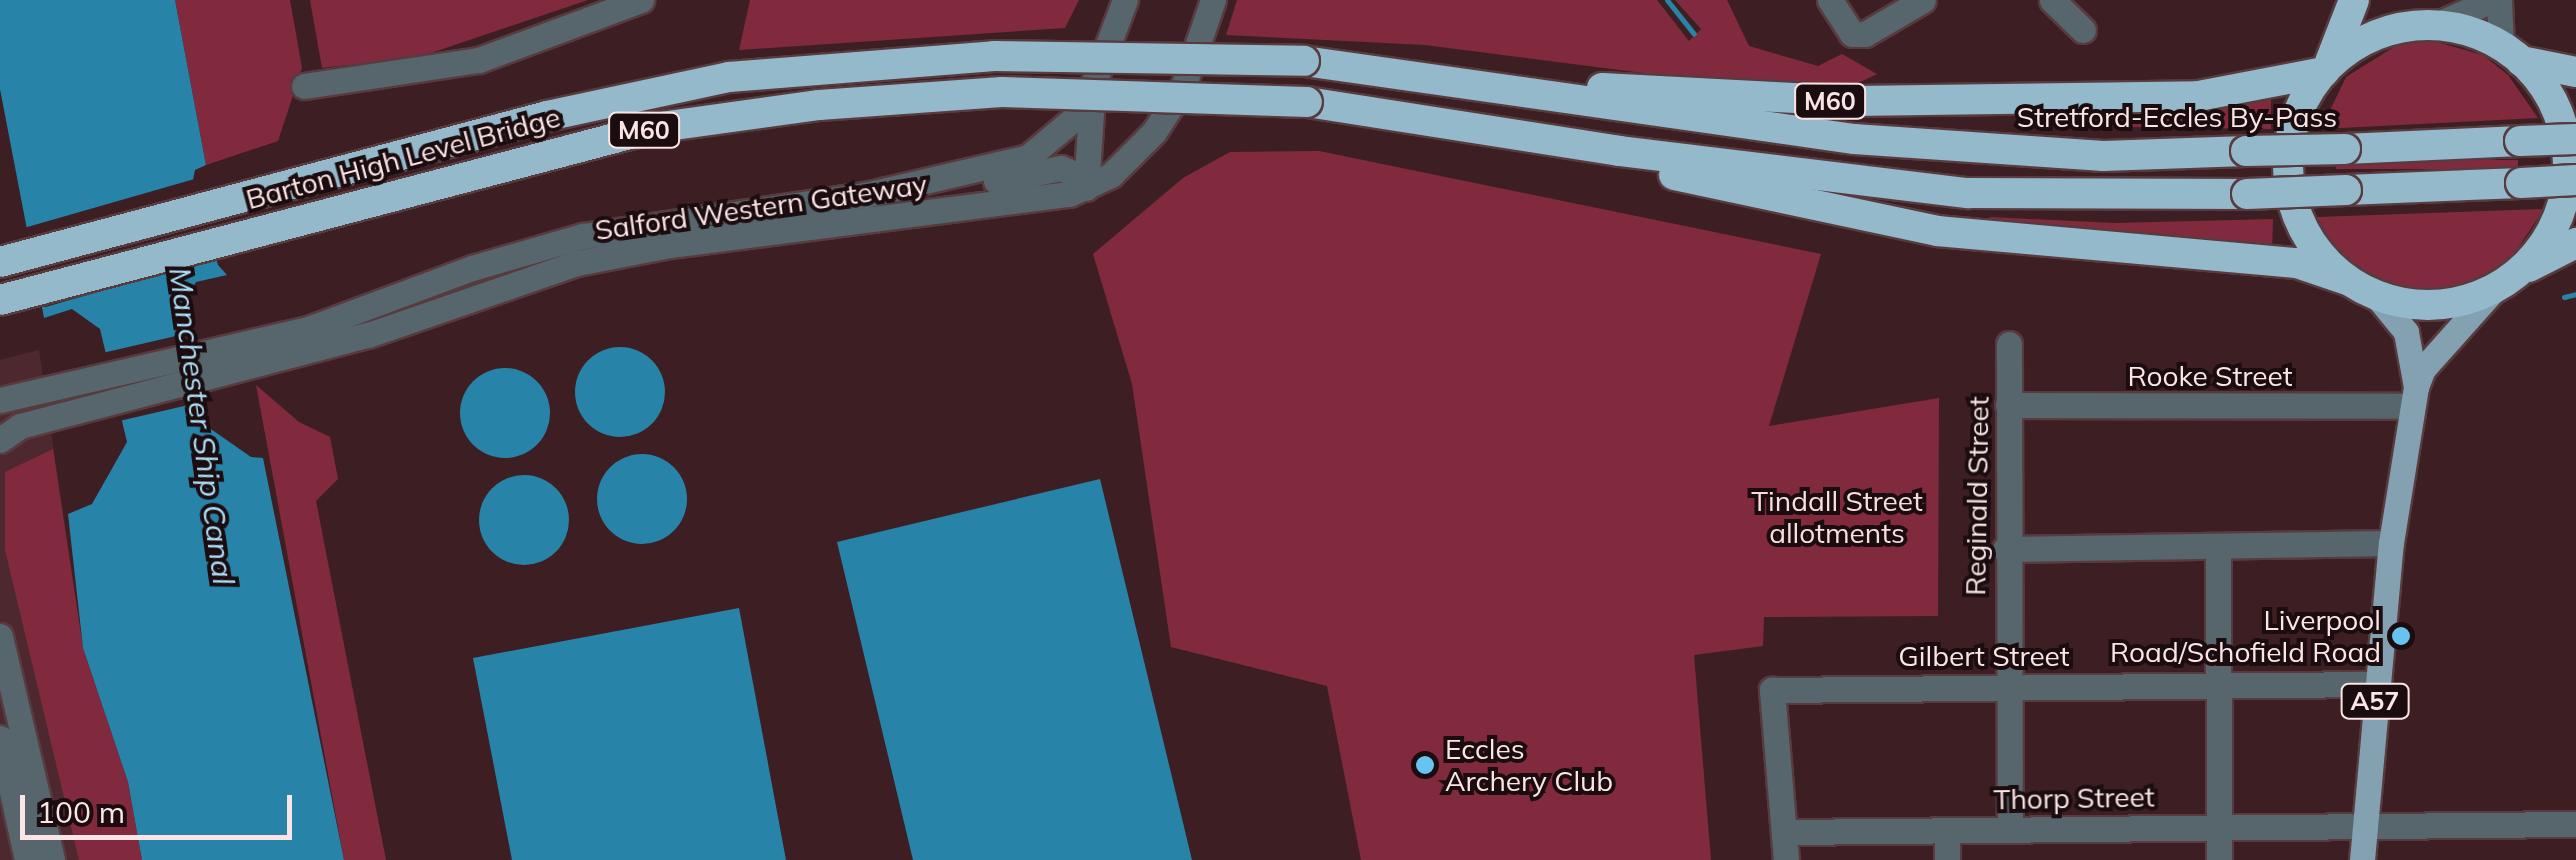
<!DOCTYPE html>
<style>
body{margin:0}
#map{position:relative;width:2576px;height:860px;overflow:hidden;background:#3d1f23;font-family:Mulish,sans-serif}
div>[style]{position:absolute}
.built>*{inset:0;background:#4d292f}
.green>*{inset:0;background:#812a3d;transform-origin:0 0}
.water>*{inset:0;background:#2783a8}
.round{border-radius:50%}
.pier>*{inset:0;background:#3d1f23;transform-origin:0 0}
.stream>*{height:5px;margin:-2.5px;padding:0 2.5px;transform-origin:2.5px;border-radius:2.5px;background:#2783a8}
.roads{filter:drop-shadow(2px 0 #573b3e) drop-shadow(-2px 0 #573b3e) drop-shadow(0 2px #573b3e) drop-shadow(0 -2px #573b3e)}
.minor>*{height:25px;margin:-12.5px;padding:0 12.5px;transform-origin:12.5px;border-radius:12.5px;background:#57656d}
.major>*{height:25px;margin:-12.5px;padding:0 12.5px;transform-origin:12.5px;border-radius:12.5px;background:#83a1b1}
.highway>*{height:30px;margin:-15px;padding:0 15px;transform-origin:15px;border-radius:15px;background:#94b9cb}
.highway>.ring{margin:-15px;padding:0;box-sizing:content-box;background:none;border:30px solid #94b9cb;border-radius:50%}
.bridges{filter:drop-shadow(2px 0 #573b3e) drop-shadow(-2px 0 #573b3e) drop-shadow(0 2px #573b3e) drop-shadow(0 -2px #573b3e)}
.highway-bridge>*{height:30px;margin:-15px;padding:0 15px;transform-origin:15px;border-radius:15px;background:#94b9cb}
.dots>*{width:28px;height:28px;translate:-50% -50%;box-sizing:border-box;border:5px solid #1b0d0f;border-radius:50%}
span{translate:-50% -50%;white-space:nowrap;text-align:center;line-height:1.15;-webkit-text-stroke:8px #1b0d0f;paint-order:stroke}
.shield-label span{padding:2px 8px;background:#1b0d0f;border:2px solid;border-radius:8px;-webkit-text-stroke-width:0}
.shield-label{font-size:25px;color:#fae4e6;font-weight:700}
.street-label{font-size:28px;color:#fae4e6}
.park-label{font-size:28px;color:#f8dcdf}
.poi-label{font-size:28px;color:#fae4e6}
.right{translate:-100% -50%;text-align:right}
.left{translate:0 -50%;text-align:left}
.water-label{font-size:30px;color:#abddf6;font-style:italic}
.scale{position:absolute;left:20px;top:795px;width:272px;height:45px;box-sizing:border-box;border:5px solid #fae4e6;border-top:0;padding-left:12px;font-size:30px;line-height:35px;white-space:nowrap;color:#fae4e6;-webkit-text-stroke:8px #1b0d0f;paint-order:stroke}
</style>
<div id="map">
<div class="built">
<div style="clip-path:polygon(39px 350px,83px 648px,142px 860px,0 860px,0 360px)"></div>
</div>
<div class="green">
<div style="clip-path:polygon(175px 0,290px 0,302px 68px,278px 141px,206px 165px)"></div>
<div style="clip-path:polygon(310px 0,588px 0,419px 57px,322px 68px)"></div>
<div style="clip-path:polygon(750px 0,1079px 0,1065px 28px,739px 50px)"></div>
<div style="clip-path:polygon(1237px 0,1657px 0,1689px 41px,1701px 29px,1675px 0,1727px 0,1749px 46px,1818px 66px,1842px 54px,1877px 74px,1848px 88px,1698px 80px,1425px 45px,1226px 35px)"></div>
<div style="clip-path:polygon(2426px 39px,2483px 55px,2508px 75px,2538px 118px,2321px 129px,2346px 77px,2397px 45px)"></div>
<div style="clip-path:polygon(2271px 99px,2271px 129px,2059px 126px,2060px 110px,2231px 107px)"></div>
<div style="clip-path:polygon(1319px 151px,1821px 254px,1769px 426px,1939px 398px,1938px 616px,1764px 617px,1763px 646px,1694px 655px,1711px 860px,1361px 860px,1327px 686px,1171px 647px,1132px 384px,1093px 254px,1183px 178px,1230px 152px)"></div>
<div style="left:2518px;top:160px;width:9px;height:182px;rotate:90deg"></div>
<div style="clip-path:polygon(2544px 209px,2504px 269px,2442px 302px,2377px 285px,2335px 249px,2317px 217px)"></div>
<div style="clip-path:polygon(1990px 217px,2114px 223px,2273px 219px,2272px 252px,1989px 230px)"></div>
<div style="clip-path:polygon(256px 385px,299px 422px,330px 437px,338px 479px,316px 501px,386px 860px,344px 860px)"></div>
<div style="clip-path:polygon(53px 449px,83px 648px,128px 782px,142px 860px,79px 860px,5px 550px,5px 472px)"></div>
</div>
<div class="water">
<div style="clip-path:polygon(0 0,175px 0,206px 165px,195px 170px,193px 180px,218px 265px,227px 275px,196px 282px,179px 313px,205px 425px,251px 457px,263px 458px,344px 860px,142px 860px,128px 782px,83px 648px,68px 514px,92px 504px,127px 442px,100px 329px,72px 309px,44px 318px,0 89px)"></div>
<div class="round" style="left:575px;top:347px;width:90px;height:90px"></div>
<div class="round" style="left:460px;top:368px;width:90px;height:90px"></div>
<div class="round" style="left:597px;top:454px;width:90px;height:90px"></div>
<div class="round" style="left:479px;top:475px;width:90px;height:90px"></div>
<div style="clip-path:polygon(1100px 479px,1192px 860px,913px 860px,837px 542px)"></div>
<div style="clip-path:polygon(739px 608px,786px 860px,512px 860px,473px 658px)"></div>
</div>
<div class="pier">
<div style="left:198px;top:178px;width:82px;height:183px;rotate:74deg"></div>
<div style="left:189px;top:333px;width:70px;height:90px;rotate:77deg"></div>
</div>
<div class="stream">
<div style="left:1667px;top:0;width:43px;rotate:51.5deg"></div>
<div style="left:2564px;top:297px;width:12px;rotate:-14deg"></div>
</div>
<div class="roads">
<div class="minor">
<div style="left:1830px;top:0;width:40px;rotate:57.1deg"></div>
<div style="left:1852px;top:34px;width:13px"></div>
<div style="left:1865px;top:34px;width:67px;rotate:-30.4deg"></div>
<div style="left:2052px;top:0;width:43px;rotate:44.1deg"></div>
<div style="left:2499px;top:0;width:46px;rotate:87.5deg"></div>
<div style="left:2436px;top:25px;width:61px;rotate:-24.1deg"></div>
<div style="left:304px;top:86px;width:177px;rotate:-8.5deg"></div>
<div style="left:479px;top:60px;width:173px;rotate:-20.3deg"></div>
<div style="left:996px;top:181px;width:66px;rotate:-11.3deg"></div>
<div style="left:1061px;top:168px;width:21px;rotate:23deg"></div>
<div style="left:1080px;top:176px;width:13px;rotate:63deg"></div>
<div style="left:1086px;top:188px;width:90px;rotate:-86.2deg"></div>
<div style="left:2009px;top:344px;width:484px;rotate:89.9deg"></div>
<div style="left:0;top:400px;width:316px;rotate:-13deg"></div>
<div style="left:308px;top:329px;width:175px;rotate:-20.4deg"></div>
<div style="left:472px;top:268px;width:116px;rotate:-16.1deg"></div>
<div style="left:583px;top:236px;width:285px;rotate:-8.3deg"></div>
<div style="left:865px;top:195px;width:167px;rotate:-13.1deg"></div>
<div style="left:1028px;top:157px;width:72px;rotate:-39.9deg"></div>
<div style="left:1083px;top:111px;width:119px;rotate:-69.3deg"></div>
<div style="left:2008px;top:405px;width:404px;rotate:0.1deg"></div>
<div style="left:0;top:440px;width:24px;rotate:-35deg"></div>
<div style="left:20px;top:426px;width:360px;rotate:-14.7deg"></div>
<div style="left:368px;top:335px;width:221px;rotate:-19deg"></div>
<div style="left:577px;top:263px;width:95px;rotate:-11deg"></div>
<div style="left:670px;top:245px;width:402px;rotate:-7.3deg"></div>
<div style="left:1069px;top:194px;width:46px;rotate:-24.3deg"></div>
<div style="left:1111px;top:175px;width:61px;rotate:-45deg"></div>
<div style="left:1154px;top:132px;width:54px;rotate:-57.2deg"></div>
<div style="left:1183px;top:87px;width:92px;rotate:-71deg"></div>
<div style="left:2218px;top:546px;width:314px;rotate:89.8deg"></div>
<div style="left:2005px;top:549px;width:386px;rotate:-0.9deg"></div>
<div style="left:0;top:636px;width:230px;rotate:76.9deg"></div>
<div style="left:0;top:738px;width:125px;rotate:77.5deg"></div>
<div style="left:1784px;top:832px;width:792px;rotate:-0.58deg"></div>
<div style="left:1786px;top:860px;width:171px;rotate:-94.7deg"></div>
<div style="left:1772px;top:690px;width:604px;rotate:-0.57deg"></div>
<div style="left:1947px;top:860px;width:30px;rotate:-90deg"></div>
</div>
<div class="major">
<div style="left:2375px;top:294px;width:49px;rotate:50.8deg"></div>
<div style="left:2406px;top:332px;width:56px;rotate:79.7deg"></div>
<div style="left:2362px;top:860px;width:318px;rotate:-84.8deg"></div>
<div style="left:2391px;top:543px;width:158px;rotate:-80.9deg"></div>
<div style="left:2416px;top:387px;width:19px;rotate:-69deg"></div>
<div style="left:2423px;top:369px;width:111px;rotate:-48.3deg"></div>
</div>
<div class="highway">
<div class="ring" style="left:2288px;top:25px;width:250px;height:250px"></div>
<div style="left:1304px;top:61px;width:556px;rotate:8.07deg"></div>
<div style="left:1854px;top:139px;width:250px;rotate:3.9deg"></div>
<div style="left:2103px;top:156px;width:143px;rotate:-2deg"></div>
<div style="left:2521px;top:61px;width:56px;rotate:11.3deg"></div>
<div style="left:2330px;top:62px;width:66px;rotate:-68.8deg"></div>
<div style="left:1602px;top:88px;width:252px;rotate:3deg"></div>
<div style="left:1854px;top:101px;width:345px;rotate:-0.8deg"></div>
<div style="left:2199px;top:96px;width:127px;rotate:-10.9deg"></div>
<div style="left:1307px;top:102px;width:316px;rotate:8.9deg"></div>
<div style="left:1619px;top:151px;width:352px;rotate:6.9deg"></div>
<div style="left:1968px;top:193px;width:279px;rotate:0.2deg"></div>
<div style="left:2345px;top:149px;width:175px;rotate:-2.6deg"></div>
<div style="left:1674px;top:175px;width:269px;rotate:12deg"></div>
<div style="left:1937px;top:231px;width:361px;rotate:5.1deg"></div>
<div style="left:2297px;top:263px;width:53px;rotate:18.8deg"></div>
<div style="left:2346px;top:190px;width:175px;rotate:-2.3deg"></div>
<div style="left:2529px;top:267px;width:53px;rotate:-27.1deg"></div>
</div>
</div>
<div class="bridges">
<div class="highway-bridge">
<div style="left:2520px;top:141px;width:56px;rotate:-2deg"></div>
<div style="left:2246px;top:151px;width:99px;rotate:-1.2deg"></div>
<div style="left:2521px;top:183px;width:55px;rotate:-3.1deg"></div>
<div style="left:2247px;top:194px;width:99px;rotate:-2.3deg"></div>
<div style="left:0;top:262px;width:566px;rotate:-14.94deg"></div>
<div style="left:547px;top:116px;width:186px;rotate:-12.1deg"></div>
<div style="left:729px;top:77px;width:266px;rotate:-4.5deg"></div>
<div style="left:994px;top:56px;width:310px;rotate:0.9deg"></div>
<div style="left:0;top:300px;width:675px;rotate:-14.76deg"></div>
<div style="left:653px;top:128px;width:168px;rotate:-7.9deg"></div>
<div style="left:819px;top:105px;width:183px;rotate:-4.1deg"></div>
<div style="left:1002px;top:92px;width:305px;rotate:1.9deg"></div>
</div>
</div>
<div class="dots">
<div style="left:2401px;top:636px;background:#66c4ef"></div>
<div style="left:1425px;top:765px;background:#66c4ef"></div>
</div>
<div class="shield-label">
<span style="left:1830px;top:101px">M60</span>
<span style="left:644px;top:130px">M60</span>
<span style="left:2375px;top:701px">A57</span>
</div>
<div class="street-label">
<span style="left:2177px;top:117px">Stretford-Eccles By-Pass</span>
<span style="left:403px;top:158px;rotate:-15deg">Barton High Level Bridge</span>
<span style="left:761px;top:207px;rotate:-8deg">Salford Western Gateway</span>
<span style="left:2210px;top:376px">Rooke Street</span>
<span style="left:1977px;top:496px;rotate:-89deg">Reginald Street</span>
<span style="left:1984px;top:656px">Gilbert Street</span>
<span style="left:2074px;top:798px;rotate:-1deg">Thorp Street</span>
</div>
<div class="park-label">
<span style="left:1837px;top:517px">Tindall Street<br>allotments</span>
</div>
<div class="poi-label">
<span class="right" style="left:2381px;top:636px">Liverpool<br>Road/Schofield Road</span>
<span class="left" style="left:1445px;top:765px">Eccles<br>Archery Club</span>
</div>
<div class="water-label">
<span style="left:202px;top:426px;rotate:82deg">Manchester Ship Canal</span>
</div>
<div class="scale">100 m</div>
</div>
